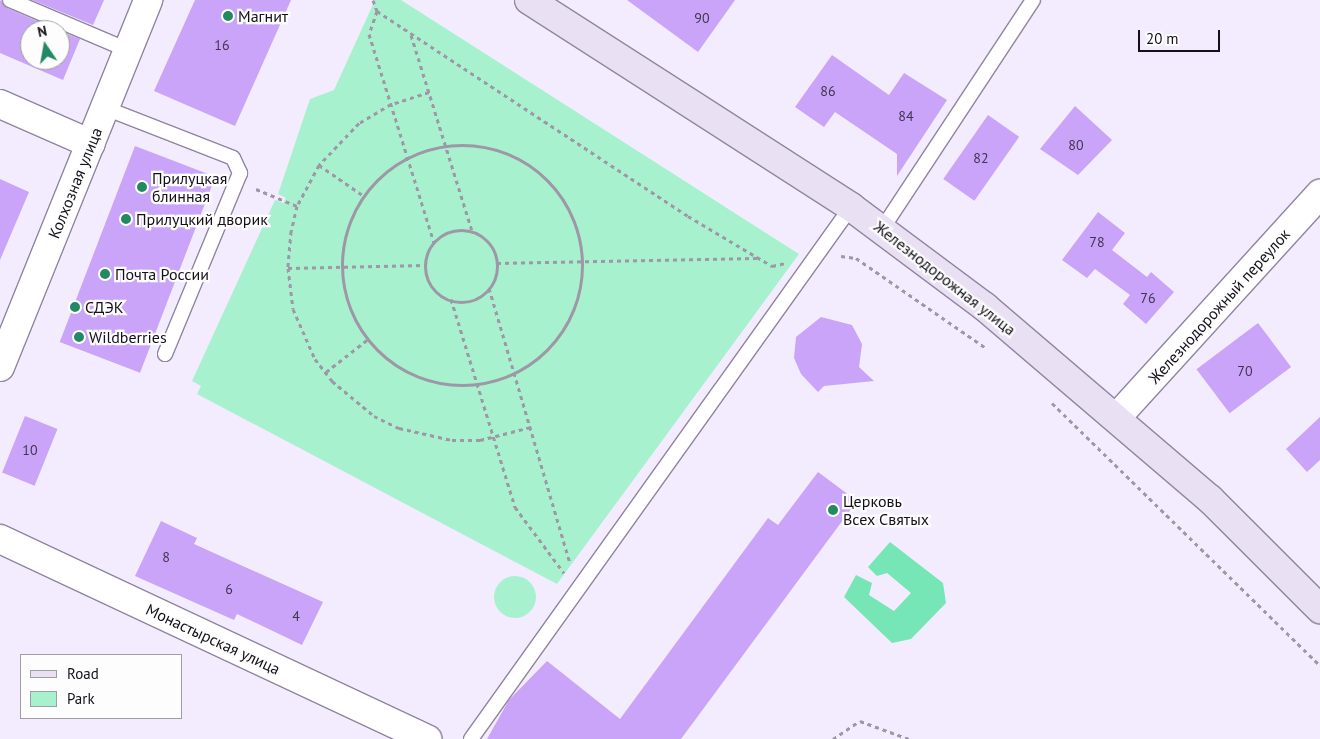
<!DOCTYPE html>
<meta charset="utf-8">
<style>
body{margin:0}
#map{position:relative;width:1320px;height:739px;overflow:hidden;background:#f3ecfe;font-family:"PT Sans",sans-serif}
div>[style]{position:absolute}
.green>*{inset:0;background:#a8f1cf}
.round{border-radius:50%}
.water>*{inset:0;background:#77e6b7}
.building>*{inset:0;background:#c9a4f8;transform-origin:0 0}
.path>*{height:3px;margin-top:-1.5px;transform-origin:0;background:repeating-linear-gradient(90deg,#9d97a6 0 4px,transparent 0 8px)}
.path>.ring{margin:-1.5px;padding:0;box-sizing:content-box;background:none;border:3px solid #9d97a6;border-radius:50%}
.roads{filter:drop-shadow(1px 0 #9085a0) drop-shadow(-1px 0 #9085a0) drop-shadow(0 1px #9085a0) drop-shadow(0 -1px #9085a0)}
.lane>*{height:14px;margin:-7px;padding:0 7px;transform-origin:7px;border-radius:7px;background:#fff}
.street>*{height:28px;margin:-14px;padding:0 14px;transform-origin:14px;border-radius:14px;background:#fff}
.secondary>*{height:28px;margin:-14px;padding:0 14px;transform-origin:14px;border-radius:14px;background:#e9e0f4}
.dots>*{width:14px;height:14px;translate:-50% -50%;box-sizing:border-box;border:2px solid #fdfdfd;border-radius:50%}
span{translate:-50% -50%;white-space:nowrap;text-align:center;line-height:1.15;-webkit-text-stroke:4.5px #fdfdfd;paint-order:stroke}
.number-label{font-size:14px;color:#413451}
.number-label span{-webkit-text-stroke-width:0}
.poi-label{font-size:16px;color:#140f19}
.left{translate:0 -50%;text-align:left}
.street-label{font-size:16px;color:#140f19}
.legend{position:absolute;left:20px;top:654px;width:162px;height:65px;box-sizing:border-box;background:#fdfdfd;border:1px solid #a09ea2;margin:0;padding:6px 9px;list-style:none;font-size:15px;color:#140f19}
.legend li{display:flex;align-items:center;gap:10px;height:25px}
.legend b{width:25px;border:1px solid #a09ea2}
.north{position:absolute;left:20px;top:20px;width:50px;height:50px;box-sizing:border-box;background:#fdfdfd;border:1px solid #a09ea2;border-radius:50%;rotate:348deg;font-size:14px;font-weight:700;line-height:20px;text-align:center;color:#140f19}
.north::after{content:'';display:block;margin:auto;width:18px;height:22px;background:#238964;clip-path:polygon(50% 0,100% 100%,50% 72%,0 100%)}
.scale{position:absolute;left:1138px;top:30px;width:82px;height:22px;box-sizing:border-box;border:2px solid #140f19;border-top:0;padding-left:6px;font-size:15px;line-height:18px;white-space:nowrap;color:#140f19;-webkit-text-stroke:4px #fdfdfd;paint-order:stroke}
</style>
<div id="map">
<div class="green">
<div style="clip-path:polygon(375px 0,401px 0,799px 254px,557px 584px,197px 394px,201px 386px,192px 381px,275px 200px,283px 203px,286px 198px,278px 194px,310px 99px,334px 90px)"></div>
<div class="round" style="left:494px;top:576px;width:42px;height:42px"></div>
</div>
<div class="water">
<div style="clip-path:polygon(890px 542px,943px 583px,946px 603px,911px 639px,892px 643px,844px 597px,856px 575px,872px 583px,869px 595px,894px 611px,911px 593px,887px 573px,877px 576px,868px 567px)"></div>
</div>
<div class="building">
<div style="clip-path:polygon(0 0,7px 8px,58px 30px,30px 30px,30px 60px,60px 60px,60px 31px,80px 39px,63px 80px,0 53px)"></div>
<div style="clip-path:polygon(32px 0,104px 0,93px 25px)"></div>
<div style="clip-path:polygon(195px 0,291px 0,235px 126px,154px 91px)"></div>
<div style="clip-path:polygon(627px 0,735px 0,698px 52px)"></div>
<div style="clip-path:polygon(832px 55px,889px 95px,904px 73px,947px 100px,897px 176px,897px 154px,835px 112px,824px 127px,795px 107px)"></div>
<div style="clip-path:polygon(1075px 106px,1112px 140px,1078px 175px,1040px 149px)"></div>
<div style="left:988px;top:115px;width:38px;height:78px;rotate:35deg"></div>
<div style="left:135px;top:146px;width:86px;height:210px;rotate:21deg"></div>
<div style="clip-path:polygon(0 179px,29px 192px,0 260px)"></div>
<div style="clip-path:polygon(1098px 212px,1125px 233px,1112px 250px,1147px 277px,1151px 272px,1174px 292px,1146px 324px,1123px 304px,1130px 295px,1095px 269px,1087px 278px,1062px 260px)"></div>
<div style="clip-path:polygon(821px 317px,852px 325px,862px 344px,859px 367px,874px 381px,824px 386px,818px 392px,801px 374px,794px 358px,796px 337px)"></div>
<div style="left:1258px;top:323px;width:55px;height:77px;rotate:53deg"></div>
<div style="left:25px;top:416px;width:35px;height:61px;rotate:22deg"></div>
<div style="clip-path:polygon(1320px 417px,1320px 460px,1307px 472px,1286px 449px)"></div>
<div style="clip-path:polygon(818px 472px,857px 501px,681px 739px,487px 739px,509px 700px,547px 661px,620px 719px,768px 518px,778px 525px)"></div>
<div style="clip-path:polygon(161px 521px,197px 538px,194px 544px,323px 602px,302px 645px,237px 614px,234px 620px,135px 576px)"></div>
</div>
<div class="path">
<div style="left:373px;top:0;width:12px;rotate:70deg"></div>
<div style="left:377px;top:11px;width:372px;rotate:33.4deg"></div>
<div style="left:688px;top:216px;width:98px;rotate:30.8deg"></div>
<div style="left:772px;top:266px;width:14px;rotate:-12deg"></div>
<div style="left:377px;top:11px;width:24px;rotate:109deg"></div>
<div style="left:369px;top:34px;width:219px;rotate:72.7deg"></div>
<div style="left:411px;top:35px;width:205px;rotate:72.7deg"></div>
<div style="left:429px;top:92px;width:40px;rotate:162deg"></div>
<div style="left:391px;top:104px;width:37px;rotate:149deg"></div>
<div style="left:359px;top:123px;width:58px;rotate:133.6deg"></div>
<div style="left:319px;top:165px;width:47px;rotate:118.2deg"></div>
<div style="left:297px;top:206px;width:26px;rotate:103deg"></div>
<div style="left:291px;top:231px;width:37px;rotate:95deg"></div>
<div style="left:288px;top:268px;width:41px;rotate:83deg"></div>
<div style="left:293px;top:309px;width:55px;rotate:66.3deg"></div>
<div style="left:315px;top:359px;width:28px;rotate:52deg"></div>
<div style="left:332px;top:381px;width:55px;rotate:39.8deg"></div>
<div style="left:374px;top:416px;width:28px;rotate:26deg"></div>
<div style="left:399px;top:428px;width:54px;rotate:12.8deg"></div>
<div style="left:452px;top:440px;width:28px"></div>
<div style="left:480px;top:440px;width:53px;rotate:-14.3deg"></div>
<div class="ring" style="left:342px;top:145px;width:237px;height:237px"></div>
<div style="left:319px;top:165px;width:55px;rotate:34.6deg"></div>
<div style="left:256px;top:189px;width:44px;rotate:22.5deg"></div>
<div class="ring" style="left:425px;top:230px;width:69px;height:69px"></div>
<div style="left:841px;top:256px;width:15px;rotate:8deg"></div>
<div style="left:856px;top:258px;width:158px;rotate:34.7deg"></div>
<div style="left:497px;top:263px;width:260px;rotate:-1.1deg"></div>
<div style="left:288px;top:268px;width:137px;rotate:-1.3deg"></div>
<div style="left:489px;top:288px;width:287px;rotate:73.6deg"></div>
<div style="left:451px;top:299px;width:218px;rotate:72.9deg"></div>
<div style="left:515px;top:507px;width:82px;rotate:53.4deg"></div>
<div style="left:326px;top:372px;width:52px;rotate:-38deg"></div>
<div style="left:1052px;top:403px;width:375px;rotate:44.4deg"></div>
<div style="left:833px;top:739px;width:32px;rotate:-34deg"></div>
<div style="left:860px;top:721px;width:52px;rotate:20.2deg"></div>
</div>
<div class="roads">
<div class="lane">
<div style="left:10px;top:0;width:128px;rotate:23deg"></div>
<div style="left:105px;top:108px;width:137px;rotate:21.3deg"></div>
<div style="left:233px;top:158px;width:17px;rotate:65deg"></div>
<div style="left:240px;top:173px;width:196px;rotate:112.5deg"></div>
<div style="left:882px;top:229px;width:274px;rotate:-56.6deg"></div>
<div style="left:471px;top:739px;width:654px;rotate:-54.46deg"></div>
</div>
<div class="street">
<div style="left:0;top:104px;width:99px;rotate:23.7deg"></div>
<div style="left:0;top:367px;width:396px;rotate:-68deg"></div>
<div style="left:1117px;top:417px;width:302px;rotate:-47.7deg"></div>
<div style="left:0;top:539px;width:472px;rotate:25.1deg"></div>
</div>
<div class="secondary">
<div style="left:529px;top:0;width:383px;rotate:32.7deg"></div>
<div style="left:851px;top:207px;width:167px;rotate:36.7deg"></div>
<div style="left:985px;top:307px;width:296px;rotate:40.5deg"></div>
<div style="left:1210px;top:499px;width:156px;rotate:45deg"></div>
</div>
</div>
<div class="dots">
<div style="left:228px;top:16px;background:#238964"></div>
<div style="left:142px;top:187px;background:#238964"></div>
<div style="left:126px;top:219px;background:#238964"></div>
<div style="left:105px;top:274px;background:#238964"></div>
<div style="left:75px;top:307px;background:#238964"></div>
<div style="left:79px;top:337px;background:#238964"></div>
<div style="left:833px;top:510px;background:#238964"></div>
</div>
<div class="number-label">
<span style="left:702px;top:18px">90</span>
<span style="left:222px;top:45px">16</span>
<span style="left:828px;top:91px">86</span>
<span style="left:906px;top:116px">84</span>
<span style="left:1076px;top:145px">80</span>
<span style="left:981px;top:158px">82</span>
<span style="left:1097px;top:242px">78</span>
<span style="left:1148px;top:298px">76</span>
<span style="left:1245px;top:371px">70</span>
<span style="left:30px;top:450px">10</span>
<span style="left:166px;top:557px">8</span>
<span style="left:229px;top:589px">6</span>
<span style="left:296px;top:616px">4</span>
</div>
<div class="poi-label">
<span class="left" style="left:238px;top:16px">Магнит</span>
<span class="left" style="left:152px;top:187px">Прилуцкая<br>блинная</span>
<span class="left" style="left:136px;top:219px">Прилуцкий дворик</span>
<span class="left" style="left:115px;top:274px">Почта России</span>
<span class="left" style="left:85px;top:307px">СДЭК</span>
<span class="left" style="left:89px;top:337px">Wildberries</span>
<span class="left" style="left:843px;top:510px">Церковь<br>Всех Святых</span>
</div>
<div class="street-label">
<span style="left:75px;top:183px;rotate:-68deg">Колхозная улица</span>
<span style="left:945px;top:278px;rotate:38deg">Железнодорожная улица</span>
<span style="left:1219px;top:306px;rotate:-48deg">Железнодорожный переулок</span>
<span style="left:213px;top:639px;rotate:25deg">Монастырская улица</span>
</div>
<ul class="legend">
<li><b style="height:6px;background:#e9e0f4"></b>Road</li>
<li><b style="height:14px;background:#a8f1cf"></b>Park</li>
</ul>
<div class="north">N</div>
<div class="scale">20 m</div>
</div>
